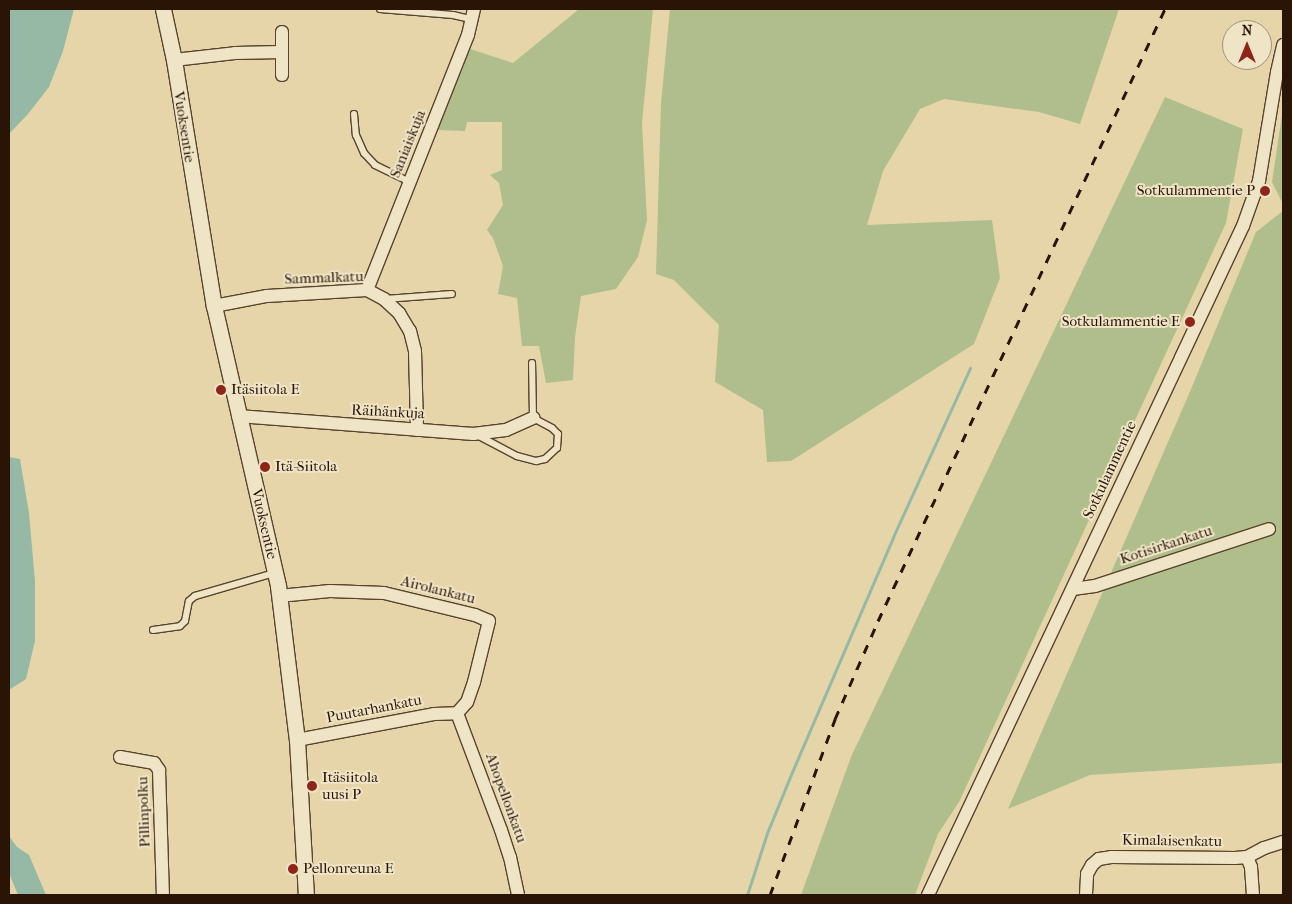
<!DOCTYPE html>
<meta charset="utf-8">
<style>
body{margin:0}
#map{position:relative;width:1292px;height:904px;overflow:hidden;background:#e6d5a8;font-family:"IM FELL French Canon",serif}
div>[style]{position:absolute}
.green>*{inset:0;background:#b0be8b}
.water>*{inset:0;background:#96b9a6}
.stream>*{height:3px;margin:-1.5px;padding:0 1.5px;transform-origin:1.5px;border-radius:1.5px;background:#96b9a6}
.roads{filter:drop-shadow(1px 0 #58442e) drop-shadow(-1px 0 #58442e) drop-shadow(0 1px #58442e) drop-shadow(0 -1px #58442e)}
.service>*{height:6px;margin:-3px;padding:0 3px;transform-origin:3px;border-radius:3px;background:#efe4c6}
.minor>*{height:12px;margin:-6px;padding:0 6px;transform-origin:6px;border-radius:6px;background:#efe4c6}
.tertiary>*{height:15px;margin:-7.5px;padding:0 7.5px;transform-origin:7.5px;border-radius:7.5px;background:#efe4c6}
.rail>*{height:3px;margin-top:-1.5px;transform-origin:0;background:repeating-linear-gradient(90deg,#291405 0 9px,transparent 0 18px)}
.dots>*{width:14px;height:14px;translate:-50% -50%;box-sizing:border-box;border:2px solid #efe4c6;border-radius:50%}
span{translate:-50% -50%;white-space:nowrap;text-align:center;line-height:1.15;-webkit-text-stroke:4px #efe4c6;paint-order:stroke}
.street-label{font-size:15px;color:#291405}
.poi-label{font-size:15px;color:#291405}
.right{translate:-100% -50%;text-align:right}
.left{translate:0 -50%;text-align:left}
.frame{position:absolute;inset:0;border:10px solid #291405;pointer-events:none}
.north{position:absolute;left:1222px;top:20px;width:50px;height:50px;box-sizing:border-box;background:#efe4c6;border:1px solid #a09179;border-radius:50%;rotate:0deg;font-size:14px;font-weight:700;line-height:20px;text-align:center;color:#291405}
.north::after{content:'';display:block;margin:auto;width:18px;height:22px;background:#8f2418;clip-path:polygon(50% 0,100% 100%,50% 72%,0 100%)}
</style>
<div id="map">
<div class="green">
<div style="clip-path:polygon(579px 9px,653px 9px,642px 123px,647px 220px,638px 257px,616px 289px,581px 296px,575px 337px,573px 380px,546px 383px,539px 346px,522px 346px,517px 298px,498px 294px,503px 266px,493px 238px,487px 230px,503px 205px,499px 183px,490px 175px,502px 170px,502px 122px,467px 122px,465px 131px,436px 130px,467px 48px,513px 63px)"></div>
<div style="clip-path:polygon(670px 9px,1119px 9px,1080px 124px,1039px 112px,944px 99px,920px 109px,883px 171px,867px 225px,992px 220px,1000px 278px,974px 344px,791px 461px,767px 462px,763px 410px,715px 382px,719px 325px,674px 280px,656px 274px,661px 103px)"></div>
<div style="clip-path:polygon(1165px 97px,1243px 129px,1226px 223px,959px 802px,938px 834px,915px 895px,801px 895px,851px 757px)"></div>
<div style="clip-path:polygon(1283px 108px,1283px 204px,1272px 182px)"></div>
<div style="clip-path:polygon(1283px 211px,1283px 763px,1090px 775px,1008px 809px,1189px 394px,1256px 232px)"></div>
</div>
<div class="water">
<div style="clip-path:polygon(9px 9px,74px 9px,63px 51px,49px 87px,28px 114px,9px 134px)"></div>
<div style="clip-path:polygon(9px 457px,20px 459px,29px 513px,35px 581px,35px 641px,26px 679px,9px 690px)"></div>
<div style="clip-path:polygon(9px 836px,17px 847px,29px 855px,46px 895px,18px 895px,9px 873px)"></div>
</div>
<div class="stream">
<div style="left:747px;top:895px;width:65px;rotate:-72.1deg"></div>
<div style="left:767px;top:833px;width:66px;rotate:-67.7deg"></div>
<div style="left:792px;top:772px;width:256px;rotate:-66.7deg"></div>
<div style="left:893px;top:537px;width:186px;rotate:-65.5deg"></div>
</div>
<div class="roads">
<div class="service">
<div style="left:380px;top:9px;width:73px;rotate:4.7deg"></div>
<div style="left:453px;top:15px;width:18px;rotate:13deg"></div>
<div style="left:354px;top:114px;width:21px;rotate:85deg"></div>
<div style="left:356px;top:135px;width:20px;rotate:66deg"></div>
<div style="left:364px;top:153px;width:16px;rotate:47deg"></div>
<div style="left:375px;top:165px;width:39px;rotate:26deg"></div>
<div style="left:385px;top:299px;width:67px;rotate:-4.3deg"></div>
<div style="left:479px;top:436px;width:43px;rotate:27.8deg"></div>
<div style="left:517px;top:456px;width:20px;rotate:15deg"></div>
<div style="left:536px;top:461px;width:9px;rotate:-13deg"></div>
<div style="left:545px;top:459px;width:16px;rotate:-43deg"></div>
<div style="left:557px;top:448px;width:14px;rotate:-86deg"></div>
<div style="left:558px;top:434px;width:8px;rotate:-135deg"></div>
<div style="left:552px;top:428px;width:21px;rotate:-152deg"></div>
<div style="left:533px;top:418px;width:55px;rotate:-91deg"></div>
<div style="left:153px;top:630px;width:27px;rotate:-8deg"></div>
<div style="left:180px;top:626px;width:7px;rotate:-45deg"></div>
<div style="left:185px;top:621px;width:20px;rotate:-79deg"></div>
<div style="left:189px;top:601px;width:8px;rotate:-40deg"></div>
<div style="left:195px;top:596px;width:82px;rotate:-16.2deg"></div>
</div>
<div class="minor">
<div style="left:174px;top:60px;width:61px;rotate:-6.5deg"></div>
<div style="left:235px;top:53px;width:47px;rotate:-1.2deg"></div>
<div style="left:282px;top:75px;width:43px;rotate:-90deg"></div>
<div style="left:367px;top:290px;width:274px;rotate:-68.4deg"></div>
<div style="left:468px;top:35px;width:27px;rotate:-77deg"></div>
<div style="left:214px;top:306px;width:54px;rotate:-10.7deg"></div>
<div style="left:267px;top:296px;width:100px;rotate:-3.4deg"></div>
<div style="left:367px;top:290px;width:19px;rotate:28deg"></div>
<div style="left:384px;top:299px;width:21px;rotate:43deg"></div>
<div style="left:399px;top:313px;width:21px;rotate:59deg"></div>
<div style="left:410px;top:331px;width:21px;rotate:76deg"></div>
<div style="left:415px;top:351px;width:79px;rotate:88.5deg"></div>
<div style="left:238px;top:416px;width:236px;rotate:4.4deg"></div>
<div style="left:473px;top:434px;width:33px;rotate:-7deg"></div>
<div style="left:506px;top:430px;width:30px;rotate:-24deg"></div>
<div style="left:1073px;top:589px;width:22px;rotate:-8deg"></div>
<div style="left:1095px;top:586px;width:183px;rotate:-18.1deg"></div>
<div style="left:279px;top:596px;width:51px;rotate:-5.6deg"></div>
<div style="left:330px;top:591px;width:54px;rotate:2.1deg"></div>
<div style="left:384px;top:593px;width:94px;rotate:13.6deg"></div>
<div style="left:475px;top:615px;width:15px;rotate:23deg"></div>
<div style="left:489px;top:621px;width:63px;rotate:103.8deg"></div>
<div style="left:474px;top:682px;width:21px;rotate:109deg"></div>
<div style="left:467px;top:702px;width:15px;rotate:132deg"></div>
<div style="left:457px;top:713px;width:125px;rotate:69.4deg"></div>
<div style="left:501px;top:830px;width:28px;rotate:72deg"></div>
<div style="left:510px;top:857px;width:39px;rotate:78deg"></div>
<div style="left:297px;top:740px;width:139px;rotate:-10.7deg"></div>
<div style="left:434px;top:714px;width:23px;rotate:-2deg"></div>
<div style="left:120px;top:757px;width:35px;rotate:10deg"></div>
<div style="left:154px;top:763px;width:9px;rotate:54deg"></div>
<div style="left:159px;top:770px;width:125px;rotate:88.2deg"></div>
<div style="left:1247px;top:857px;width:11px;rotate:68deg"></div>
<div style="left:1251px;top:867px;width:28px;rotate:86deg"></div>
<div style="left:928px;top:895px;width:739px;rotate:-64.79deg"></div>
<div style="left:1243px;top:226px;width:48px;rotate:-70.4deg"></div>
<div style="left:1259px;top:181px;width:110px;rotate:-80.6deg"></div>
<div style="left:1277px;top:72px;width:28px;rotate:-77deg"></div>
<div style="left:1086px;top:895px;width:21px;rotate:-87deg"></div>
<div style="left:1087px;top:874px;width:10px;rotate:-61deg"></div>
<div style="left:1092px;top:865px;width:9px;rotate:-41deg"></div>
<div style="left:1099px;top:859px;width:12px;rotate:-9deg"></div>
<div style="left:1111px;top:857px;width:124px;rotate:0.5deg"></div>
<div style="left:1235px;top:858px;width:12px;rotate:-5deg"></div>
<div style="left:1247px;top:857px;width:19px;rotate:-28deg"></div>
<div style="left:1264px;top:848px;width:20px;rotate:-18deg"></div>
</div>
<div class="tertiary">
<div style="left:163px;top:9px;width:52px;rotate:77.8deg"></div>
<div style="left:174px;top:60px;width:249px;rotate:80.8deg"></div>
<div style="left:214px;top:306px;width:287px;rotate:77.1deg"></div>
<div style="left:278px;top:586px;width:155px;rotate:83deg"></div>
<div style="left:297px;top:740px;width:155px;rotate:86.7deg"></div>
</div>
</div>
<div class="rail">
<div style="left:770px;top:895px;width:188px;rotate:-69.7deg"></div>
<div style="left:835px;top:719px;width:107px;rotate:-66.3deg"></div>
<div style="left:878px;top:621px;width:676px;rotate:-64.88deg"></div>
</div>
<div class="dots">
<div style="left:1265px;top:191px;background:#8f2418"></div>
<div style="left:1190px;top:322px;background:#8f2418"></div>
<div style="left:221px;top:390px;background:#8f2418"></div>
<div style="left:265px;top:467px;background:#8f2418"></div>
<div style="left:312px;top:786px;background:#8f2418"></div>
<div style="left:293px;top:869px;background:#8f2418"></div>
</div>
<div class="street-label">
<span style="left:184px;top:127px;rotate:81deg">Vuoksentie</span>
<span style="left:408px;top:144px;rotate:-68deg">Saniaiskuja</span>
<span style="left:324px;top:278px;rotate:-2deg">Sammalkatu</span>
<span style="left:388px;top:412px;rotate:3deg">Räihänkuja</span>
<span style="left:1110px;top:470px;rotate:-65deg">Sotkulammentie</span>
<span style="left:264px;top:524px;rotate:77deg">Vuoksentie</span>
<span style="left:1166px;top:545px;rotate:-18deg">Kotisirkankatu</span>
<span style="left:438px;top:590px;rotate:14deg">Airolankatu</span>
<span style="left:374px;top:709px;rotate:-11deg">Puutarhankatu</span>
<span style="left:506px;top:798px;rotate:70deg">Ahopellonkatu</span>
<span style="left:144px;top:812px;rotate:-92deg">Pillinpolku</span>
<span style="left:1172px;top:841px;rotate:1deg">Kimalaisenkatu</span>
</div>
<div class="poi-label">
<span class="right" style="left:1255px;top:191px">Sotkulammentie P</span>
<span class="right" style="left:1180px;top:322px">Sotkulammentie E</span>
<span class="left" style="left:231px;top:390px">Itäsiitola E</span>
<span class="left" style="left:275px;top:467px">Itä-Siitola</span>
<span class="left" style="left:322px;top:786px">Itäsiitola<br>uusi P</span>
<span class="left" style="left:303px;top:869px">Pellonreuna E</span>
</div>
<div class="frame"></div>
<div class="north">N</div>
</div>
